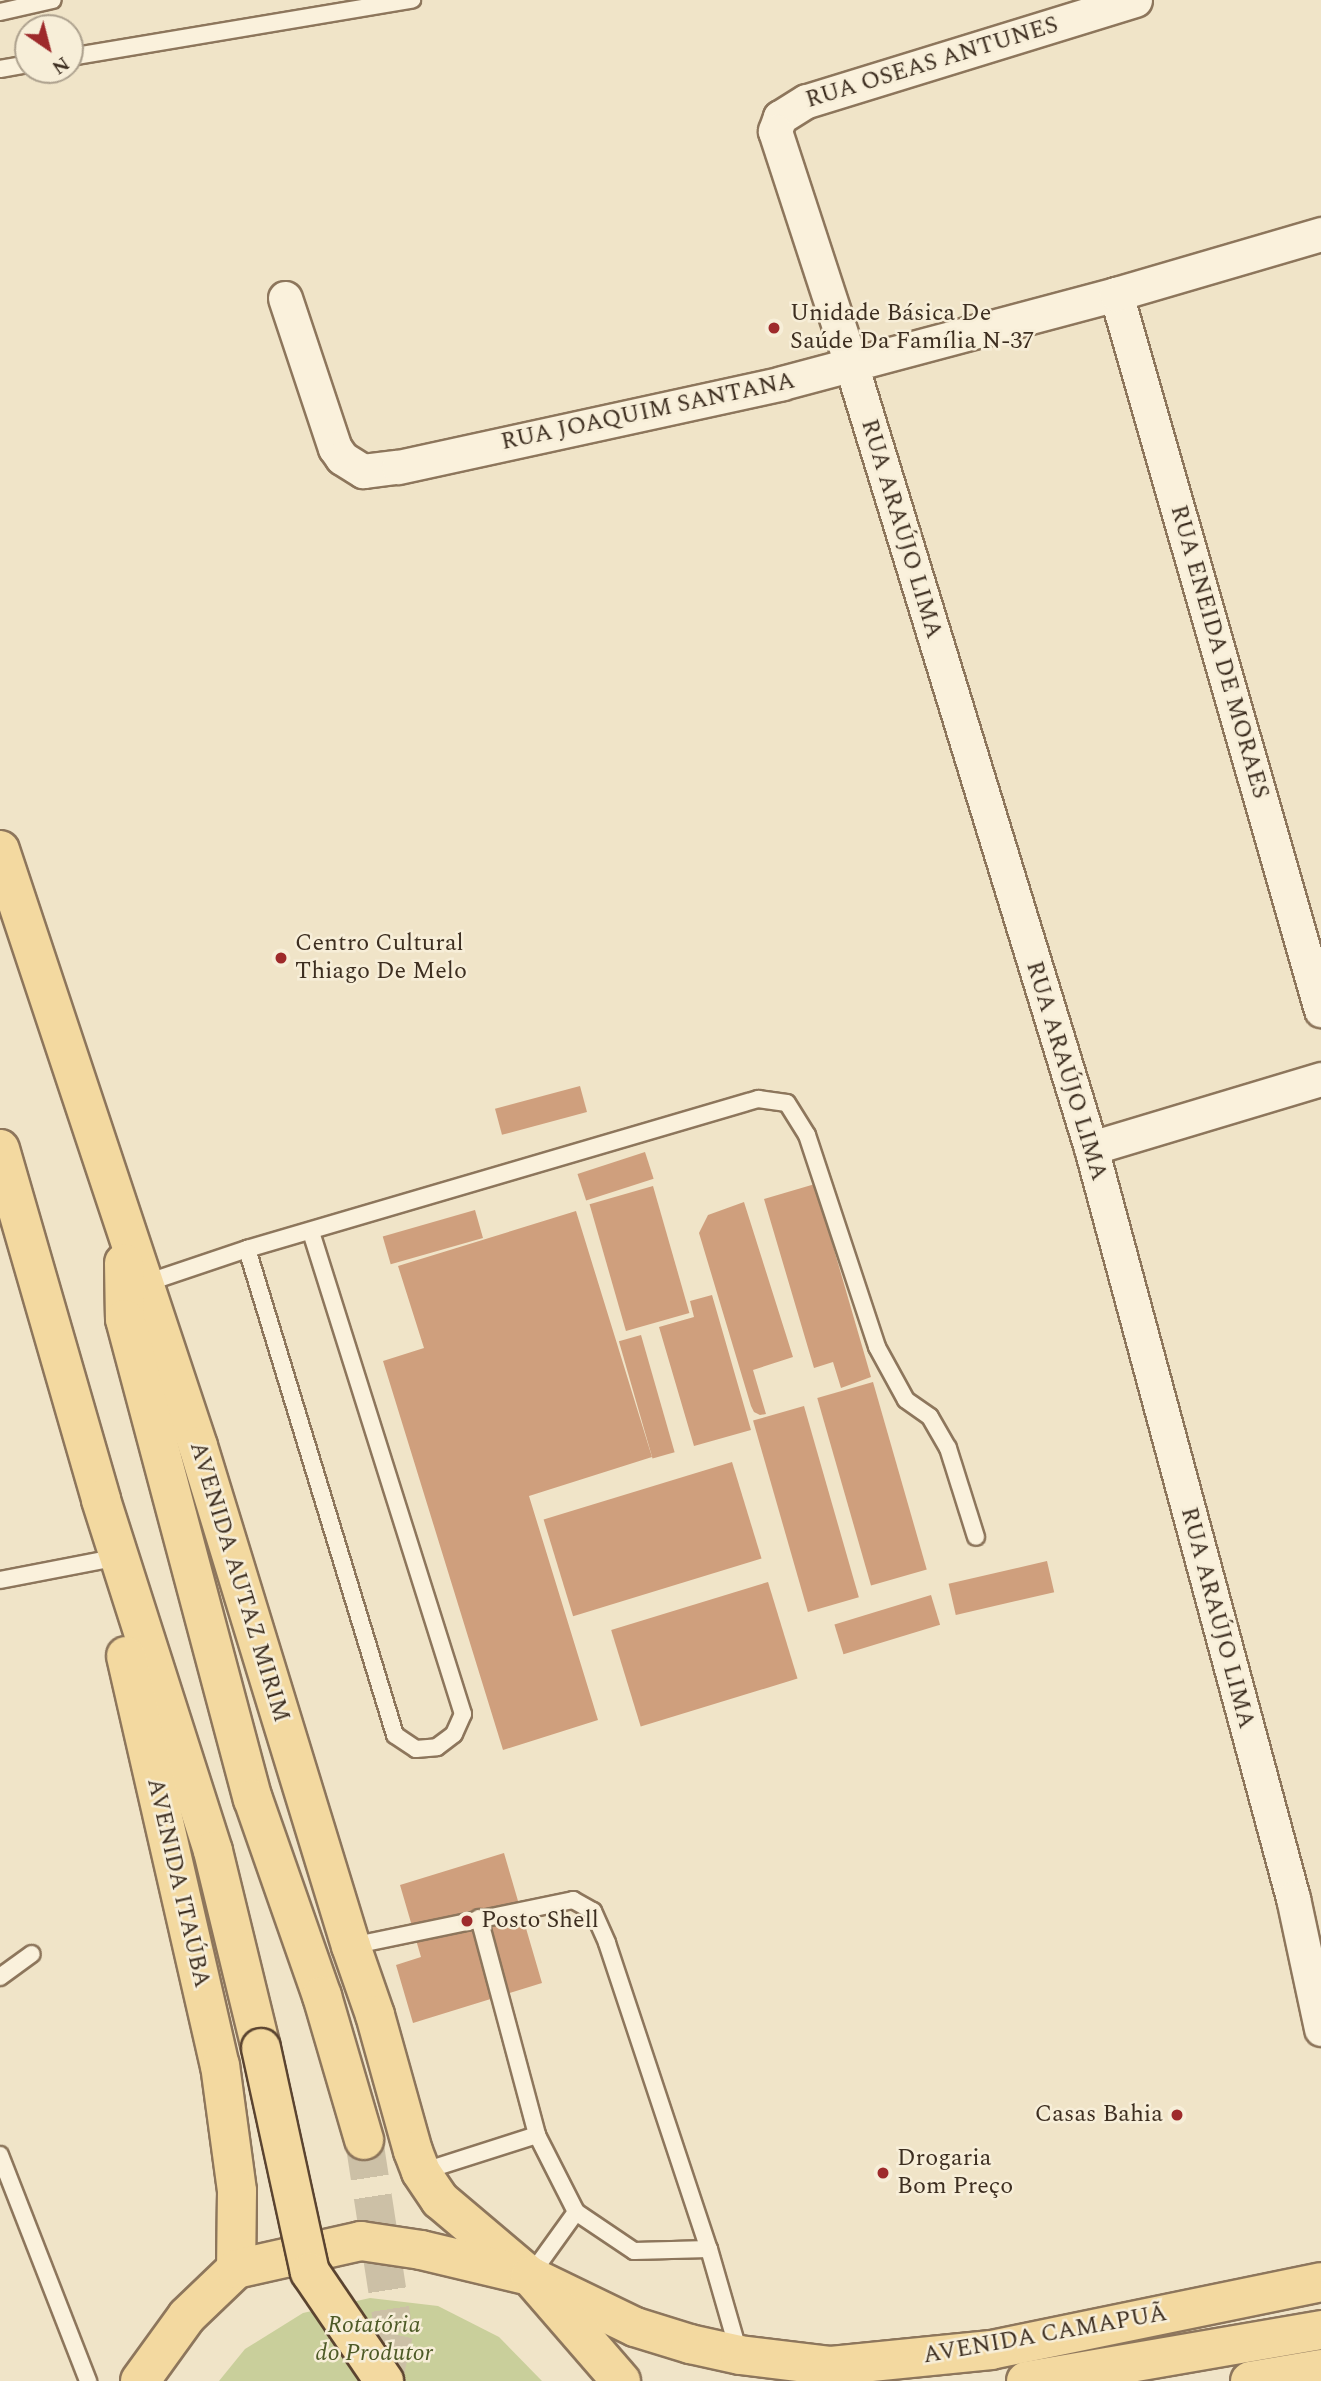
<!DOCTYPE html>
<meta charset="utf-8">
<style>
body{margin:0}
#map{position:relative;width:1321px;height:2381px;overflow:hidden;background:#f0e4c8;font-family:Spectral,serif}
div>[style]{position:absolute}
.green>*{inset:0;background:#c9cf9b}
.building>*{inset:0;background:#cf9f7d;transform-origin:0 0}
.primary-tunnel>*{height:38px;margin-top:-19px;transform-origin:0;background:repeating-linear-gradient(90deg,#ccc0a6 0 38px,transparent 0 57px)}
.roads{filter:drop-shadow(2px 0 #8d765c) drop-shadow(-2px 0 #8d765c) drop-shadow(0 2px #8d765c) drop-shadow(0 -2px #8d765c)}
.lane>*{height:16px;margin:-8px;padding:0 8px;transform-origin:8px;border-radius:8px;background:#faf1dc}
.street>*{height:33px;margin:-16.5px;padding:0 16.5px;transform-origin:16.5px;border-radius:16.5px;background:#faf1dc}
.primary>*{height:38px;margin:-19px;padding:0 19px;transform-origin:19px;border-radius:19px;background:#f3d9a0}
.bridges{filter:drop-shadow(2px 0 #5b4430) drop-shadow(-2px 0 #5b4430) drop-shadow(0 2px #5b4430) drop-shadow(0 -2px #5b4430)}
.primary-bridge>*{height:38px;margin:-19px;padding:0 19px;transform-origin:19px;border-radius:19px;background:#f3d9a0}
.dots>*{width:19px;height:19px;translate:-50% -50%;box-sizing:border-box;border:4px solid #f7eed8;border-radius:50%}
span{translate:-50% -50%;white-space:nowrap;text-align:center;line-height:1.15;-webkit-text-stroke:5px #f7eed8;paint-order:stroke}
.street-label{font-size:24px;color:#3d2e20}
.poi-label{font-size:24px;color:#3d2e20}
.left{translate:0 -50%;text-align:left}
.right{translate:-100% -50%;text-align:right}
.park-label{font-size:24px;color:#4d5a26;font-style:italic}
.north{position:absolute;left:14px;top:14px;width:70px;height:70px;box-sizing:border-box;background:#f7eed8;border:2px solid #ada18e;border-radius:50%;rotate:145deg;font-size:19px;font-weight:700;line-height:28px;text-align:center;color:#3d2e20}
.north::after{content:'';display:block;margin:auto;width:24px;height:32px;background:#9e2a2b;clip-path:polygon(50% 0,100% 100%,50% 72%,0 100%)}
</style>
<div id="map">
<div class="green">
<div style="clip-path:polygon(370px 2298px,438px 2306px,499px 2337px,542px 2381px,219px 2381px,245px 2349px,303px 2313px)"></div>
</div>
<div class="building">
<div style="left:580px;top:1086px;width:27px;height:88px;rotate:75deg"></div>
<div style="left:645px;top:1152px;width:28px;height:71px;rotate:72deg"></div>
<div style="clip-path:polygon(815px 1184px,871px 1377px,841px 1388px,833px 1362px,814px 1368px,764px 1199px)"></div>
<div style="left:653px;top:1186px;width:132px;height:66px;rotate:74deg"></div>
<div style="clip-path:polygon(744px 1202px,793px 1357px,753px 1370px,766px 1414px,760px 1415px,754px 1412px,751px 1406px,699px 1233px,708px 1215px)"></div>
<div style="left:475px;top:1210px;width:29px;height:96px;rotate:74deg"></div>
<div style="clip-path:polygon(576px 1211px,652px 1457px,529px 1496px,598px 1720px,503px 1750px,383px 1361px,424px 1348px,398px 1266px)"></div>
<div style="clip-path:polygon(712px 1295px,751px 1430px,694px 1446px,659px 1327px,694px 1317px,690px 1301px)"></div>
<div style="left:641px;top:1335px;width:122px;height:23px;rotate:74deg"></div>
<div style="left:873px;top:1382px;width:195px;height:58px;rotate:74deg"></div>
<div style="left:804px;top:1406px;width:199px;height:53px;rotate:74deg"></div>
<div style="left:732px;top:1462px;width:101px;height:197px;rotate:73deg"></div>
<div style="left:1047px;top:1561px;width:32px;height:101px;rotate:77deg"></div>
<div style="left:768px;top:1582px;width:101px;height:164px;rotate:73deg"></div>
<div style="left:931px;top:1595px;width:31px;height:101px;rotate:73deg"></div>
<div style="clip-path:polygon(504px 1853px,542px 1983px,413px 2023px,396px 1965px,421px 1957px,400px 1885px)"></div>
</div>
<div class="primary-tunnel">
<div style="left:364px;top:2140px;width:196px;rotate:81.2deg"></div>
<div style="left:394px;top:2334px;width:48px;rotate:103.2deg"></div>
</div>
<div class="roads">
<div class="lane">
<div style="left:0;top:12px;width:54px;rotate:-12.8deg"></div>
<div style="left:70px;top:57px;width:347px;rotate:-9.5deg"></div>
<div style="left:0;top:69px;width:28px;rotate:-10deg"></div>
<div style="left:247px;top:1249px;width:508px;rotate:73.06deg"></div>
<div style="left:395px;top:1735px;width:25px;rotate:34deg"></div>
<div style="left:416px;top:1749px;width:21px;rotate:-5deg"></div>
<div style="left:437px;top:1747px;width:21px;rotate:-37deg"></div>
<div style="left:454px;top:1734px;width:22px;rotate:-66deg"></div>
<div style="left:463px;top:1714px;width:505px;rotate:-107.5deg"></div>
<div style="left:143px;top:1284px;width:110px;rotate:-18.6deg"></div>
<div style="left:247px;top:1249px;width:533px;rotate:-16.36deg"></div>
<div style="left:758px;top:1099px;width:29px;rotate:8deg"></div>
<div style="left:787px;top:1103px;width:38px;rotate:58deg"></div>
<div style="left:807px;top:1135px;width:223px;rotate:71.7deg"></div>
<div style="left:877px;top:1347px;width:60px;rotate:61.3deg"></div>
<div style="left:906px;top:1400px;width:29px;rotate:35deg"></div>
<div style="left:930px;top:1417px;width:36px;rotate:60deg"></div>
<div style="left:948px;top:1448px;width:93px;rotate:72.5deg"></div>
<div style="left:0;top:1580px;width:106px;rotate:-10.9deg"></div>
<div style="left:479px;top:1918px;width:225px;rotate:75deg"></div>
<div style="left:537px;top:2135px;width:86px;rotate:63.1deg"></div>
<div style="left:351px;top:1946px;width:227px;rotate:-11.7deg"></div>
<div style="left:573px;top:1900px;width:23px;rotate:29deg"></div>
<div style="left:593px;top:1911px;width:35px;rotate:66deg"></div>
<div style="left:607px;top:1943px;width:323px;rotate:71.6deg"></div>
<div style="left:709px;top:2249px;width:108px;rotate:73.9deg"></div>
<div style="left:0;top:1977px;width:39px;rotate:-36deg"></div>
<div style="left:0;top:2155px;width:243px;rotate:68.7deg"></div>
<div style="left:421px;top:2172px;width:122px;rotate:-17.7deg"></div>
<div style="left:530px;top:2276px;width:79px;rotate:-54.3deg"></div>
<div style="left:576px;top:2212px;width:70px;rotate:33.9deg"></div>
<div style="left:634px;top:2251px;width:75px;rotate:-1.5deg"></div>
</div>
<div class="street">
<div style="left:1135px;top:0;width:344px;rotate:162.9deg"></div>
<div style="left:806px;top:101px;width:31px;rotate:148deg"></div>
<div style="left:780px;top:117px;width:15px;rotate:110deg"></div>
<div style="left:775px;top:131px;width:245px;rotate:71.9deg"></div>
<div style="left:851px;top:364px;width:820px;rotate:72.98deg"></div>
<div style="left:1091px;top:1148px;width:777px;rotate:74.93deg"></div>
<div style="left:1293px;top:1898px;width:134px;rotate:77.9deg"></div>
<div style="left:1116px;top:294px;width:745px;rotate:74.02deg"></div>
<div style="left:285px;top:298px;width:158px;rotate:71.6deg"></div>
<div style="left:335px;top:448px;width:12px;rotate:55deg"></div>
<div style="left:342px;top:458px;width:25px;rotate:32deg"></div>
<div style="left:363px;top:471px;width:35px;rotate:-7deg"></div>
<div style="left:398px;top:467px;width:393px;rotate:-12.3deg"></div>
<div style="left:782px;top:383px;width:346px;rotate:-14.9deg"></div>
<div style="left:1116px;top:294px;width:214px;rotate:-16.3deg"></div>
<div style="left:1091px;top:1148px;width:240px;rotate:-16.7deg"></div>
</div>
<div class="primary">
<div style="left:0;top:850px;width:628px;rotate:71.62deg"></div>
<div style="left:198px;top:1446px;width:523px;rotate:72.99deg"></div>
<div style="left:351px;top:1946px;width:73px;rotate:70.8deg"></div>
<div style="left:375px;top:2015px;width:141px;rotate:74.4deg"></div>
<div style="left:413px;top:2151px;width:22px;rotate:69deg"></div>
<div style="left:421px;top:2172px;width:34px;rotate:56deg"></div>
<div style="left:440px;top:2200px;width:118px;rotate:40.2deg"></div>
<div style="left:530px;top:2276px;width:117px;rotate:25.9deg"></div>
<div style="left:635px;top:2327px;width:58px;rotate:17.2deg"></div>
<div style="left:690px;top:2344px;width:51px;rotate:12.4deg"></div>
<div style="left:740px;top:2355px;width:92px;rotate:6.9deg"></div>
<div style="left:831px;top:2366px;width:161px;rotate:-5.7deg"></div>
<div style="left:991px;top:2350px;width:337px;rotate:-11.6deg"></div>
<div style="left:0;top:1149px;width:365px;rotate:73.9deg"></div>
<div style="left:101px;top:1500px;width:368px;rotate:72.3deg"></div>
<div style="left:213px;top:1851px;width:203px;rotate:76.3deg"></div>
<div style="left:124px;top:1263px;width:56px;rotate:89deg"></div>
<div style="left:125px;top:1319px;width:497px;rotate:75.1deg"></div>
<div style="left:253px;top:1799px;width:209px;rotate:70.7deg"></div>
<div style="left:322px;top:1996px;width:150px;rotate:73.7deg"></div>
<div style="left:126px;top:1656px;width:420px;rotate:77.1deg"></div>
<div style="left:220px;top:2065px;width:127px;rotate:82.3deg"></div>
<div style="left:237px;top:2191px;width:78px;rotate:90.7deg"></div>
<div style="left:140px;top:2381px;width:80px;rotate:-54.1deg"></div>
<div style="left:187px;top:2316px;width:68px;rotate:-43.8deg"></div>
<div style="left:236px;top:2269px;width:128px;rotate:-12.6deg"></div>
<div style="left:361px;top:2241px;width:61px;rotate:8.5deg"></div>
<div style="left:421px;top:2250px;width:112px;rotate:13.4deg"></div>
<div style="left:530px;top:2276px;width:139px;rotate:49.1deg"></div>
<div style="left:1026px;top:2381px;width:299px;rotate:-9.8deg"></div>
<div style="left:1250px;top:2381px;width:72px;rotate:-9.6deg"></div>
</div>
</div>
<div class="bridges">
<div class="primary-bridge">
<div style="left:261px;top:2048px;width:229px;rotate:77.7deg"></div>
<div style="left:310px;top:2272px;width:132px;rotate:55.8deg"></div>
</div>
</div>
<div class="dots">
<div style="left:774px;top:328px;background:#9e2a2b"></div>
<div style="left:281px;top:958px;background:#9e2a2b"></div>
<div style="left:467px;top:1921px;background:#9e2a2b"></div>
<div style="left:1177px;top:2115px;background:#9e2a2b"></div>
<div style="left:883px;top:2173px;background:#9e2a2b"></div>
</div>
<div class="street-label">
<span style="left:932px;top:63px;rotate:-17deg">RUA OSEAS ANTUNES</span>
<span style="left:648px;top:412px;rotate:-12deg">RUA JOAQUIM SANTANA</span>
<span style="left:901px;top:529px;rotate:73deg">RUA ARAÚJO LIMA</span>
<span style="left:1219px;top:652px;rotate:74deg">RUA ENEIDA DE MORAES</span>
<span style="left:1066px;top:1071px;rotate:73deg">RUA ARAÚJO LIMA</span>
<span style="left:239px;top:1582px;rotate:73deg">AVENIDA AUTAZ MIRIM</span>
<span style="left:1217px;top:1618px;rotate:75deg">RUA ARAÚJO LIMA</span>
<span style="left:178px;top:1883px;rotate:77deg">AVENIDA ITAÚBA</span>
<span style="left:1045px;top:2335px;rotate:-10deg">AVENIDA CAMAPUÃ</span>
</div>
<div class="poi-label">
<span class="left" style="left:790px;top:328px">Unidade Básica De<br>Saúde Da Família N-37</span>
<span class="left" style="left:295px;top:958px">Centro Cultural<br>Thiago De Melo</span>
<span class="left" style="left:481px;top:1921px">Posto Shell</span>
<span class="right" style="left:1163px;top:2115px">Casas Bahia</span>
<span class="left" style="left:897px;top:2173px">Drogaria<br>Bom Preço</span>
</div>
<div class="park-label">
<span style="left:374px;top:2340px">Rotatória<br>do Produtor</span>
</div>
<div class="north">N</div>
</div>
